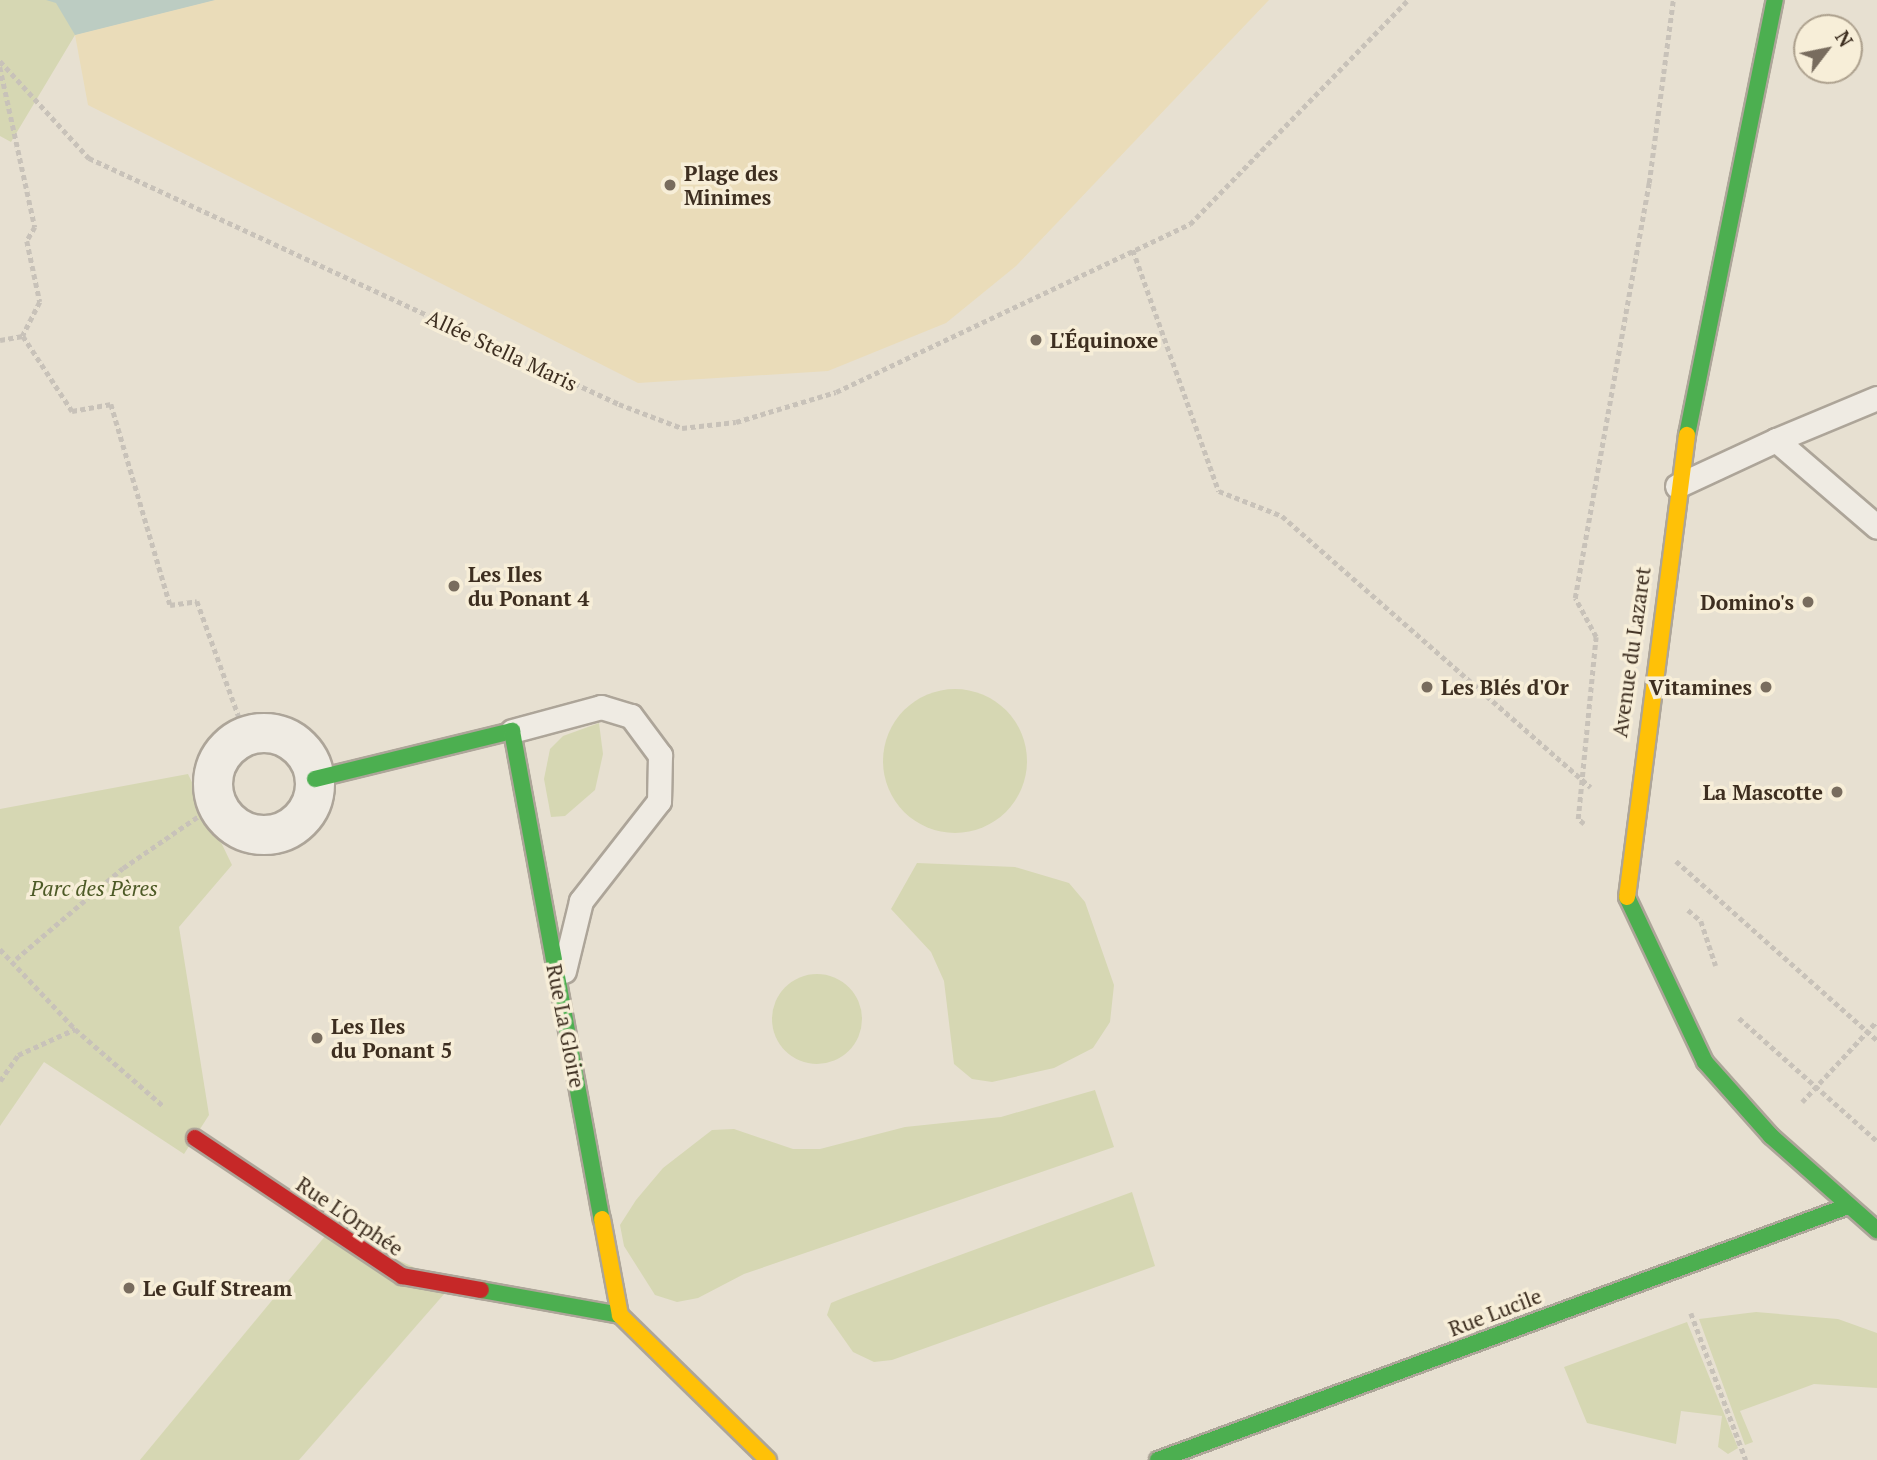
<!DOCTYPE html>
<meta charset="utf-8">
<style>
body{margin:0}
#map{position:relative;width:1877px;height:1460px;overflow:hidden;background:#e7e0d1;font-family:"PT Serif",serif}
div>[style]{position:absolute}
.green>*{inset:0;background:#d6d7b3}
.round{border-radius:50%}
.sand>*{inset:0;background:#eadcb9}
.water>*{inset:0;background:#bcccc2}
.path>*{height:4.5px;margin-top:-2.25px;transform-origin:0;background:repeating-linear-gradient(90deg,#c8c2b9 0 5px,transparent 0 8.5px)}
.roads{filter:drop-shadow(2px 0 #ada599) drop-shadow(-2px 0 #ada599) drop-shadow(0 2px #ada599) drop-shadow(0 -2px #ada599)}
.lane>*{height:23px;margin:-11.5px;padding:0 11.5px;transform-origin:11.5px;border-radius:11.5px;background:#efebe3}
.street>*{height:38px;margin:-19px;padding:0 19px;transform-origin:19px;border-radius:19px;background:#efebe3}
.street>.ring{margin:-19px;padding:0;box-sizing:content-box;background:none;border:38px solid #efebe3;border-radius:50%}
.fast>*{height:16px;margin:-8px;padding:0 8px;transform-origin:8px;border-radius:8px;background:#4caf50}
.slow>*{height:16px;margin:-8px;padding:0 8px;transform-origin:8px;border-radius:8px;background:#ffc107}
.jam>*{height:16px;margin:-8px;padding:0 8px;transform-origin:8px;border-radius:8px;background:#c62828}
.dots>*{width:19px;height:19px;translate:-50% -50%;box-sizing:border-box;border:4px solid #f7eed8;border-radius:50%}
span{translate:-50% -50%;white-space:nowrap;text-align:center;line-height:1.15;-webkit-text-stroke:7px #f7eed8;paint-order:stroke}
.poi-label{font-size:21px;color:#3d2e20;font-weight:700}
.left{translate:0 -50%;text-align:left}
.right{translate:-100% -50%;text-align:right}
.street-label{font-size:21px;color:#3d2e20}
.park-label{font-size:21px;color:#4d5a26;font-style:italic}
.north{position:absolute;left:1793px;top:14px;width:70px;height:70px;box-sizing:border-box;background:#f7eed8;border:2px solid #ada18e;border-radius:50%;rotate:58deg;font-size:19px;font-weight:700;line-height:28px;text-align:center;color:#3d2e20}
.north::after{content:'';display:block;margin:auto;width:24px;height:32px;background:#786c5e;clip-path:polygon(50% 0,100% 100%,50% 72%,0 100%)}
</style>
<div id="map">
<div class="green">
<div style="clip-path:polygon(0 0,215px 0,75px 35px,11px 142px,0 136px)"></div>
<div class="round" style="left:883px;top:689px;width:144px;height:144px"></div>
<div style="clip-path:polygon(599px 723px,603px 754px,595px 790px,565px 816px,551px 817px,544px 779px,550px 749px,563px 736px)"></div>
<div style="clip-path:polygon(188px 774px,232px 865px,179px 927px,209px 1115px,184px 1154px,44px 1062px,0 1126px,0 809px)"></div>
<div style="clip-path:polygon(917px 863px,1015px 867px,1069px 883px,1085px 902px,1114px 985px,1110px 1022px,1093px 1048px,1054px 1068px,992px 1082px,972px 1079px,954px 1064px,944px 981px,931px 952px,891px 909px)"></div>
<div class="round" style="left:772px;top:974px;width:90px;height:90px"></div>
<div style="clip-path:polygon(1095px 1090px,1114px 1147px,744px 1274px,698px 1298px,677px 1302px,655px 1295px,624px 1246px,620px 1225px,636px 1200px,663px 1168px,712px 1130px,734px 1129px,793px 1149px,820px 1149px,905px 1127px,1001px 1117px)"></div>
<div style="clip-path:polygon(1132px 1192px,1155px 1266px,892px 1360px,874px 1362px,853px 1352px,827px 1315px,831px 1303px,843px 1298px)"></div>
<div style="clip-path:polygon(331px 1229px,452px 1285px,299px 1460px,140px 1460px)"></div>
<div style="clip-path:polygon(1756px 1312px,1838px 1319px,1877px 1333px,1877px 1388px,1814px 1384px,1740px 1411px,1753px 1442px,1745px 1445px,1699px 1319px)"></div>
<div style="clip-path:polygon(1687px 1322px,1738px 1448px,1728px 1454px,1718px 1447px,1722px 1416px,1681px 1411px,1676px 1444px,1587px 1423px,1564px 1367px)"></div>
</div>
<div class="sand">
<div style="clip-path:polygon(215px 0,1269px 0,1016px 266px,946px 323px,828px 371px,638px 383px,88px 105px,75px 35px)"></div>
</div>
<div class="water">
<div style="clip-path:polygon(46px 0,215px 0,75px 35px,56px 3px)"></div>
</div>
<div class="path">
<div style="left:0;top:61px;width:132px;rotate:47.5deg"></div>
<div style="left:89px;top:158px;width:584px;rotate:24.9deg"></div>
<div style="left:619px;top:404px;width:67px;rotate:20.9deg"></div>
<div style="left:682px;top:428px;width:54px;rotate:-6.3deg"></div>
<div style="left:736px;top:422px;width:104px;rotate:-16.7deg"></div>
<div style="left:836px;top:392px;width:392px;rotate:-25.4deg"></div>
<div style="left:1190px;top:224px;width:313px;rotate:-45.8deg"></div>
<div style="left:0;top:67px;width:164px;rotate:77.7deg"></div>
<div style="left:35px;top:227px;width:16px;rotate:120deg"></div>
<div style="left:27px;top:241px;width:62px;rotate:78deg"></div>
<div style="left:40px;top:302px;width:38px;rotate:117deg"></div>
<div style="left:1133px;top:250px;width:256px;rotate:70.4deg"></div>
<div style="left:1219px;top:491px;width:68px;rotate:21.6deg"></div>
<div style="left:1282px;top:516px;width:411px;rotate:41.3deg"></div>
<div style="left:0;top:340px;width:23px;rotate:-10deg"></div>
<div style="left:23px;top:336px;width:90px;rotate:56.8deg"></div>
<div style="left:72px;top:411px;width:40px;rotate:-10deg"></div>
<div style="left:111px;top:404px;width:209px;rotate:73.6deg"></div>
<div style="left:170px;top:605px;width:27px;rotate:-8deg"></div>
<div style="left:197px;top:601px;width:144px;rotate:70.1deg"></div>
<div style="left:1584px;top:824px;width:8px;rotate:-140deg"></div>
<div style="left:1578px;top:819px;width:183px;rotate:-84.4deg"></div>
<div style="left:1596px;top:637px;width:44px;rotate:-118.3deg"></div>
<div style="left:1575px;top:598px;width:422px;rotate:-79.9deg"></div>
<div style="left:1649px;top:183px;width:185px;rotate:-82.5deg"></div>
<div style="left:1676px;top:861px;width:269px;rotate:41.7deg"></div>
<div style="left:1688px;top:910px;width:17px;rotate:40deg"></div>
<div style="left:1701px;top:921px;width:47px;rotate:71.6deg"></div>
<div style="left:0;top:949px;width:110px;rotate:46.8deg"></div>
<div style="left:75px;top:1029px;width:116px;rotate:41.1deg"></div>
<div style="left:16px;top:959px;width:140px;rotate:-40.4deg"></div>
<div style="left:123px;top:868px;width:113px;rotate:-34.5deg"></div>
<div style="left:1739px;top:1018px;width:185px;rotate:41.7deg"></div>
<div style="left:0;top:1081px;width:32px;rotate:-55deg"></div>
<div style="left:18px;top:1055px;width:63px;rotate:-24.5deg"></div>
<div style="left:1802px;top:1102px;width:110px;rotate:-47.2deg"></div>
<div style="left:1691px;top:1313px;width:157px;rotate:69.5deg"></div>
</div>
<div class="roads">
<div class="lane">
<div style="left:1776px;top:440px;width:109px;rotate:-22.6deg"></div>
<div style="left:1677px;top:486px;width:109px;rotate:-24.9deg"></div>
<div style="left:1776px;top:440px;width:133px;rotate:40.7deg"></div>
<div style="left:512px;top:731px;width:92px;rotate:-15.1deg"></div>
<div style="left:601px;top:707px;width:31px;rotate:17deg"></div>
<div style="left:631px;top:716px;width:49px;rotate:53.4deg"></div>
<div style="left:660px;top:755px;width:46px;rotate:91.2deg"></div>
<div style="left:659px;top:801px;width:127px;rotate:128deg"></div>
<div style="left:581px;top:901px;width:72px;rotate:103.7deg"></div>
</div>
<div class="street">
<div class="ring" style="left:213px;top:733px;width:64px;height:64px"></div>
</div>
<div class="fast">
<div style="left:1687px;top:435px;width:444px;rotate:-78.6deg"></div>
<div style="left:315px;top:779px;width:203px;rotate:-13.7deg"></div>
<div style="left:512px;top:731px;width:496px;rotate:79.6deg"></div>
<div style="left:1627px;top:897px;width:183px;rotate:64.7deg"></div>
<div style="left:1705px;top:1062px;width:99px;rotate:48.3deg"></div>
<div style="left:1771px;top:1136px;width:142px;rotate:41.6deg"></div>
<div style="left:481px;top:1290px;width:141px;rotate:10.2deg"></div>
<div style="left:1158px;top:1460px;width:735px;rotate:-20.21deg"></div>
</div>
<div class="slow">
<div style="left:1627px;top:897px;width:466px;rotate:-82.6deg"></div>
<div style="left:602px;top:1219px;width:98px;rotate:79.4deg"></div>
<div style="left:620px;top:1315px;width:207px;rotate:44.4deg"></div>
</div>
<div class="jam">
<div style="left:195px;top:1138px;width:249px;rotate:33.7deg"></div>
<div style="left:402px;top:1276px;width:80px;rotate:10deg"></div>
</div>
</div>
<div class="dots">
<div style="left:670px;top:185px;background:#786c5e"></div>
<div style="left:1036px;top:340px;background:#786c5e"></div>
<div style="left:454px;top:586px;background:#786c5e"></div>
<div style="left:1808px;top:602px;background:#786c5e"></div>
<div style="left:1427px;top:687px;background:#786c5e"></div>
<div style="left:1766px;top:687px;background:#786c5e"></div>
<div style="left:1837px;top:792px;background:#786c5e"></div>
<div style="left:317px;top:1038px;background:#786c5e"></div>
<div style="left:129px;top:1288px;background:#786c5e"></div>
</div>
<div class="poi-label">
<span class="left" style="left:684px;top:185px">Plage des<br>Minimes</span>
<span class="left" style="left:1050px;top:340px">L'Équinoxe</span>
<span class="left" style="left:468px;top:586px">Les Iles<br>du Ponant 4</span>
<span class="right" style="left:1794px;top:602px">Domino's</span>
<span class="left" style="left:1441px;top:687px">Les Blés d'Or</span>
<span class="right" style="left:1752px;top:687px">Vitamines</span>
<span class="right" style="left:1823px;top:792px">La Mascotte</span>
<span class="left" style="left:331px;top:1038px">Les Iles<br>du Ponant 5</span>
<span class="left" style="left:143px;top:1288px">Le Gulf Stream</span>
</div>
<div class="street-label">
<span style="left:502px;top:350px;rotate:25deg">Allée Stella Maris</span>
<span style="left:1631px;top:652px;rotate:-82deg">Avenue du Lazaret</span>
<span style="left:566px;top:1026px;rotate:79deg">Rue La Gloire</span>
<span style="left:350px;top:1216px;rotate:34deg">Rue L'Orphée</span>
<span style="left:1495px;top:1312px;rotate:-21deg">Rue Lucile</span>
</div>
<div class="park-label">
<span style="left:94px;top:888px">Parc des Pères</span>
</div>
<div class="north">N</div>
</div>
